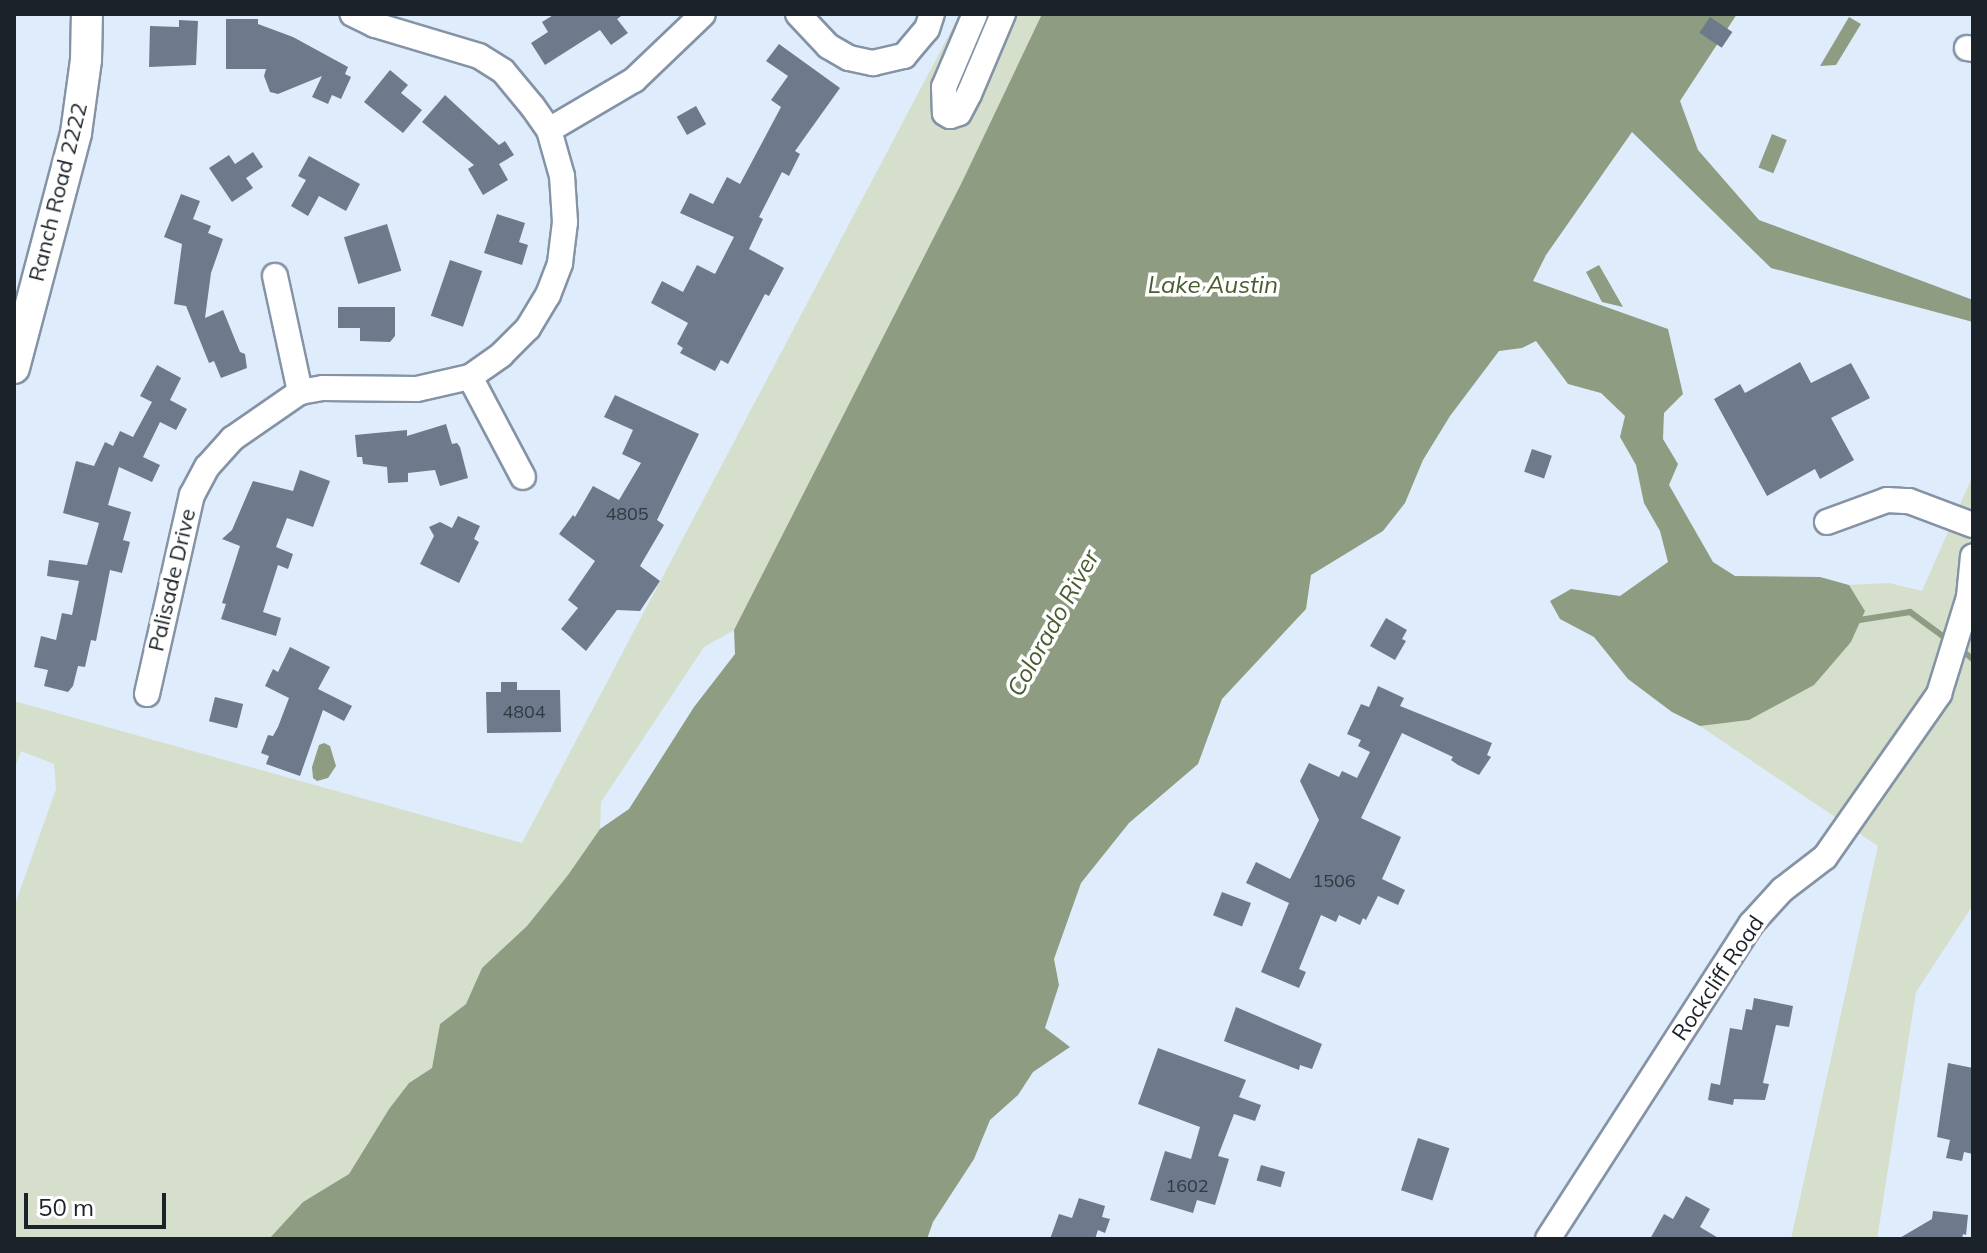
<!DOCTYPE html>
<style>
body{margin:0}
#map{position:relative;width:1987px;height:1253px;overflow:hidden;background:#dfecfc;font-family:Mulish,sans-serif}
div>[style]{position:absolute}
.green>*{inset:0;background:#d5dfcb}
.water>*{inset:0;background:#8e9c81;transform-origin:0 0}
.stream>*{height:6px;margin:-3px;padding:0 3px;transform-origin:3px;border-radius:3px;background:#8e9c81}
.building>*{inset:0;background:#6c7a8b;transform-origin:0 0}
.roads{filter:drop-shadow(2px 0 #8493a5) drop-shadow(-2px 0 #8493a5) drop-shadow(0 2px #8493a5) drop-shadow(0 -2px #8493a5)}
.minor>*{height:24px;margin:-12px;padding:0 12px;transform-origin:12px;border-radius:12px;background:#fff}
.major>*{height:30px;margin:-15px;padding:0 15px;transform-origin:15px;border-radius:15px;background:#fff}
span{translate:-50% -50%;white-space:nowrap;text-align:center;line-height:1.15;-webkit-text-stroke:7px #fff;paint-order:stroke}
.number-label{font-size:18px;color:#303842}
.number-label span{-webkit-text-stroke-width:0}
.street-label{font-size:22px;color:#1c2229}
.water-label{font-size:24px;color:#485c2f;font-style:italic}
.frame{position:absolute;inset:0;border:16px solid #1c2229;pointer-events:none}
.scale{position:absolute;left:24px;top:1193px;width:142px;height:36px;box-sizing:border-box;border:4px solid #1c2229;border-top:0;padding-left:10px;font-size:24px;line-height:28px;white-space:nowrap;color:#1c2229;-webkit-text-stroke:6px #fff;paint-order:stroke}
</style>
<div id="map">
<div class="green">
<div style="clip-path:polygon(960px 14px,1042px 14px,962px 182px,734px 630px,704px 647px,601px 802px,600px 829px,568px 875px,527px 926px,482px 968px,466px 1004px,440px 1024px,432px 1068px,409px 1083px,389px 1109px,349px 1174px,303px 1202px,269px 1239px,14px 1239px,14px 907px,56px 789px,54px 764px,21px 751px,14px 770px,14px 701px,522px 843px)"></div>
<div style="clip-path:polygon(1973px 475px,1973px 905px,1916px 992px,1877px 1239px,1791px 1239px,1878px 846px,1700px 726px,1750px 720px,1839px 655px,1851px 642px,1865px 611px,1849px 585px,1889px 583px,1922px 591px)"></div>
</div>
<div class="water">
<div style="clip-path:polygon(1042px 14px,1737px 14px,1680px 101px,1698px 150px,1759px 220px,1973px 300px,1973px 322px,1771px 268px,1632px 132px,1546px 255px,1533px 281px,1668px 329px,1683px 394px,1664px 413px,1663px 439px,1678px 464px,1669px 485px,1713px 562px,1735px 576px,1820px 577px,1849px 585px,1865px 611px,1851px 642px,1814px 685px,1749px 720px,1700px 726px,1672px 712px,1628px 679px,1594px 637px,1560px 619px,1550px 601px,1571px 589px,1620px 596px,1668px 562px,1660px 531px,1644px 503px,1636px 465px,1620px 437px,1625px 416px,1601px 393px,1568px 384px,1536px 341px,1522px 348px,1499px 351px,1450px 416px,1423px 460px,1405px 503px,1383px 531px,1311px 575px,1306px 609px,1222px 699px,1198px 764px,1129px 823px,1081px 883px,1054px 959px,1059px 985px,1045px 1028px,1070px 1047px,1033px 1072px,1018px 1095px,990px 1120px,974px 1159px,933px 1222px,927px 1239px,269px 1239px,303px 1202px,349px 1174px,389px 1109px,409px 1083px,432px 1068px,440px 1024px,466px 1004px,482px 968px,527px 926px,568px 875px,600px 829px,629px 809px,694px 707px,735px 654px,734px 630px,962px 182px)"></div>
<div style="clip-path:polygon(1849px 17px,1861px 24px,1836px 65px,1820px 66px)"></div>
<div style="left:1772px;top:134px;width:16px;height:36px;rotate:22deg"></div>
<div style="clip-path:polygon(1599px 265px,1623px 307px,1602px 302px,1586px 272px)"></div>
<div style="clip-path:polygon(324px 743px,330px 746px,336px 766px,328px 778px,317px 781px,313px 778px,312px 767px,319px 745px)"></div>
</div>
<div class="stream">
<div style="left:1853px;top:621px;width:58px;rotate:-9deg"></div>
<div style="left:1910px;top:612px;width:47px;rotate:36.4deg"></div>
<div style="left:1960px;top:649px;width:16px;rotate:38deg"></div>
</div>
<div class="building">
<div style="clip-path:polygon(555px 14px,624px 14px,617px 19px,628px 33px,611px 45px,600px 30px,545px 65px,531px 43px,548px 32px,542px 22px)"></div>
<div style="left:1710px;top:17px;width:27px;height:19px;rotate:34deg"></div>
<div style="clip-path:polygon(226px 19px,258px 19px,258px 24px,293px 37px,348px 67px,345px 74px,351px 77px,341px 99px,332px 95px,328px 104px,312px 97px,322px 76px,278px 94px,270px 92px,264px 76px,266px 69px,226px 69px)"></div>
<div style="clip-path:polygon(179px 20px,198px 21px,196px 65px,149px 67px,150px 26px,179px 27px)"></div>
<div style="clip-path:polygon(779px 44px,840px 88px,795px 151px,800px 154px,789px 176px,782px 172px,759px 217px,763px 219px,749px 249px,784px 268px,769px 296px,765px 294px,728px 364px,721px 360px,715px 371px,680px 353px,683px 348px,677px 344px,688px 323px,651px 303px,662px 281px,683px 292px,697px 265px,715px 274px,734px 237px,680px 213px,690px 193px,713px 204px,727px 177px,740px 184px,781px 107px,771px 100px,788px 76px,766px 61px)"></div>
<div style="clip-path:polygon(390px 70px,408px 85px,401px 93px,422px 110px,403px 133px,364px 102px)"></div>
<div style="clip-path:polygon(445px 95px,499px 145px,505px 141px,514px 155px,499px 164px,508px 180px,483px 195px,468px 169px,474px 165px,422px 122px)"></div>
<div style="left:696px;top:106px;width:21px;height:22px;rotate:61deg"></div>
<div style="clip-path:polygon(253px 152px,263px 167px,246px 178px,253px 188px,232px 202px,209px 168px,229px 155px,235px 164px)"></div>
<div style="clip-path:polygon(309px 156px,360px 184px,346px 211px,319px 196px,308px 216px,291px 206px,306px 180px,298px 176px)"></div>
<div style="clip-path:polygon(181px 194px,200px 201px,193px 219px,211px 226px,208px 233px,223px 239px,211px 273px,205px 318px,223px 310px,240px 352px,245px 354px,247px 368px,221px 378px,214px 361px,209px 363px,186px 306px,174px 304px,182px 244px,164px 237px)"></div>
<div style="clip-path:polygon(497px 214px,525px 223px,519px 242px,528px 245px,522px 265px,484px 253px)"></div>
<div style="left:387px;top:224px;width:49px;height:45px;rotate:73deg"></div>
<div style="left:450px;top:260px;width:34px;height:59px;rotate:19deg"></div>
<div style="clip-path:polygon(338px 307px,395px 307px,395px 336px,390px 342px,360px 341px,360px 328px,338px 328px)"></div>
<div style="clip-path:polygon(1800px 362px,1811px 383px,1851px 363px,1870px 398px,1831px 418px,1854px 460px,1820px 479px,1815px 469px,1767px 496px,1714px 399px,1740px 384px,1745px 393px)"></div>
<div style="clip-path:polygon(157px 365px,181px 378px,170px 400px,187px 409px,176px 430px,160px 422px,143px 457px,160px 465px,152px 482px,119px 467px,108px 505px,131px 512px,123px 540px,130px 542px,122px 573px,110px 570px,96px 641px,91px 640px,85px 667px,78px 666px,73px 686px,68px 692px,44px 686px,48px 670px,34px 667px,41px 636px,56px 640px,62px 613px,72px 615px,79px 581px,47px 576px,49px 560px,87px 565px,99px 523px,63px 513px,76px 461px,94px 466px,105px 442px,113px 446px,120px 431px,133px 437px,152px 402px,140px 396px)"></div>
<div style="clip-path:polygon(615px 395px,699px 434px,657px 520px,664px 525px,640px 566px,660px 581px,640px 611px,617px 610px,586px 651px,561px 629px,578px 608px,568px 600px,595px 561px,559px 534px,573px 515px,575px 517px,593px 486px,619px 500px,641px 463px,622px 454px,633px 430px,604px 417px)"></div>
<div style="clip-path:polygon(446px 424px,452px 444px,457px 443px,460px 447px,468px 478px,440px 486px,435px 470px,408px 473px,408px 482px,388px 483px,387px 467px,363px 464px,362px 457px,357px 457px,355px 435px,407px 430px,407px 436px)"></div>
<div style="left:1532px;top:449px;width:21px;height:24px;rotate:19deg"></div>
<div style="clip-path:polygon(300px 470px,330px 481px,313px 527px,287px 518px,276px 547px,293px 554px,288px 569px,278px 565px,263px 612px,281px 618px,276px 636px,221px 619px,226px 604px,222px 603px,240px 546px,222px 539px,232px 530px,253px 481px,293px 491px)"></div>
<div style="clip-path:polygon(458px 516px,480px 526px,474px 539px,479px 542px,459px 583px,420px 564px,434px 536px,429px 527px,440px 522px,452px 528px)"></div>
<div style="clip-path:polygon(1386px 618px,1407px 630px,1402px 639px,1406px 641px,1395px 660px,1370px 646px)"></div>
<div style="clip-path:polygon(290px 647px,330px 667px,318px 689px,352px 706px,344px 721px,323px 710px,300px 776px,266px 764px,269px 756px,261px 753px,268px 735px,273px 736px,278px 727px,289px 698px,265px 686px,273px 669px,278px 672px)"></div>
<div style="clip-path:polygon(501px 682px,517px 682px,517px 690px,560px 690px,561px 732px,487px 733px,486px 692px,501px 692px)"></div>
<div style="clip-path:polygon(1378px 686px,1404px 698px,1400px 706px,1492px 743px,1487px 755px,1491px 757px,1479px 775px,1458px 765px,1451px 760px,1453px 757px,1402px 733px,1361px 818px,1401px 837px,1382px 879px,1405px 890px,1398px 905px,1378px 896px,1366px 920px,1363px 918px,1360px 925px,1339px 915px,1336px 922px,1321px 915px,1299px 969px,1306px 972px,1299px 988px,1261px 972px,1289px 903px,1246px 883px,1256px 862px,1290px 879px,1319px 820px,1300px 781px,1309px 763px,1339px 777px,1342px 771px,1357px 778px,1370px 752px,1358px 746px,1361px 740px,1347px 734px,1361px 704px,1369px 707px)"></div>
<div style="left:215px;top:697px;width:29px;height:25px;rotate:14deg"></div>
<div style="left:1222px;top:892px;width:31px;height:25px;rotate:21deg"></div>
<div style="clip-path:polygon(1754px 998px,1793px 1006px,1789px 1027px,1776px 1025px,1763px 1083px,1769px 1084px,1765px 1100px,1734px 1099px,1733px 1105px,1708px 1100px,1711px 1083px,1720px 1085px,1730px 1028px,1742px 1030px,1746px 1009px,1752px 1010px)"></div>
<div style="clip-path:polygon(1236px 1007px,1322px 1044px,1312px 1069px,1300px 1065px,1299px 1070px,1224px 1041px)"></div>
<div style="clip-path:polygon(1158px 1048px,1246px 1080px,1239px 1097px,1261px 1105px,1255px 1121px,1234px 1114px,1218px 1156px,1229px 1159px,1215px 1205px,1197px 1200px,1193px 1213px,1150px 1200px,1165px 1151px,1191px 1159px,1200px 1127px,1138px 1104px)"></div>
<div style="clip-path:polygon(1948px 1063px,1973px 1068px,1973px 1154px,1964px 1152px,1962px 1161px,1946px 1158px,1950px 1140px,1937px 1137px)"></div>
<div style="left:1418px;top:1138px;width:33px;height:55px;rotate:18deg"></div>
<div style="left:1261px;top:1165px;width:25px;height:16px;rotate:16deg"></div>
<div style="clip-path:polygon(1686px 1196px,1710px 1209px,1700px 1227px,1720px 1239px,1650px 1239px,1664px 1214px,1673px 1219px)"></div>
<div style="clip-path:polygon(1079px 1198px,1105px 1206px,1102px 1217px,1110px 1219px,1105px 1233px,1098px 1230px,1095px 1239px,1050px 1239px,1059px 1214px,1072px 1218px)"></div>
<div style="clip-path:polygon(1933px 1211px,1968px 1215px,1966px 1235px,1963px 1234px,1962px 1239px,1898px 1239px,1932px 1219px)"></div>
</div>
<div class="roads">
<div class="minor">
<div style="left:798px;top:14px;width:44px;rotate:46.8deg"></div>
<div style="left:828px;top:46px;width:24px;rotate:30deg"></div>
<div style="left:849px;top:58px;width:25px;rotate:12deg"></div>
<div style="left:873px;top:63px;width:32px;rotate:-13deg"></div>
<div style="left:904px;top:56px;width:35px;rotate:-50deg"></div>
<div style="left:927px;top:29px;width:16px;rotate:-72deg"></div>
<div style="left:975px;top:14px;width:79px;rotate:113deg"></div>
<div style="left:944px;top:87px;width:26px;rotate:88deg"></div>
<div style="left:945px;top:113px;width:6px;rotate:31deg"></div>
<div style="left:950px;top:116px;width:9px;rotate:-18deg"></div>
<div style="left:959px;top:113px;width:21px;rotate:-62deg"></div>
<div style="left:969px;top:94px;width:87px;rotate:-67deg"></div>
<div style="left:1967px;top:48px;width:6px;rotate:9deg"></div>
<div style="left:549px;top:130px;width:99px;rotate:-30.5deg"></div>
<div style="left:634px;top:80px;width:95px;rotate:-43.7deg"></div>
<div style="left:275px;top:276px;width:119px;rotate:77.8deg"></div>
<div style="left:470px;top:377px;width:113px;rotate:62.1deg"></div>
<div style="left:1827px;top:522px;width:64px;rotate:-20.1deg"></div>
<div style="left:1887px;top:500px;width:22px;rotate:3deg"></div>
<div style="left:1909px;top:501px;width:68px;rotate:20.6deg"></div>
<div style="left:147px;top:694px;width:204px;rotate:-77.3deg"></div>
<div style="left:192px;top:495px;width:32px;rotate:-62deg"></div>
<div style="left:207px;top:467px;width:38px;rotate:-48deg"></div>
<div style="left:232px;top:439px;width:83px;rotate:-34.7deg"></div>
<div style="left:300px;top:392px;width:23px;rotate:-10deg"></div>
<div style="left:323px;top:388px;width:94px;rotate:0.6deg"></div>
<div style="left:417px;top:389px;width:54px;rotate:-12.8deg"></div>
<div style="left:470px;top:377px;width:38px;rotate:-35deg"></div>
<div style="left:501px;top:355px;width:38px;rotate:-45deg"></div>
<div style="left:528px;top:328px;width:39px;rotate:-59deg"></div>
<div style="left:548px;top:295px;width:34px;rotate:-69deg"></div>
<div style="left:560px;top:263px;width:41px;rotate:-83deg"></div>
<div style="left:565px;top:222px;width:46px;rotate:-93.7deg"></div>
<div style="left:562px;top:176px;width:48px;rotate:-105.8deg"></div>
<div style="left:549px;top:130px;width:29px;rotate:-125deg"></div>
<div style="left:532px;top:106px;width:45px;rotate:-129.6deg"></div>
<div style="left:503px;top:71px;width:28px;rotate:-148deg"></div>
<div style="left:479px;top:56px;width:109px;rotate:-163.4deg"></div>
<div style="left:375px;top:25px;width:25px;rotate:-154deg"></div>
<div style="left:1548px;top:1239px;width:375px;rotate:-57.2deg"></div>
<div style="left:1751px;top:924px;width:46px;rotate:-47.6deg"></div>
<div style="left:1782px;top:890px;width:54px;rotate:-37.5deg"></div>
<div style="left:1825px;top:857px;width:199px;rotate:-55deg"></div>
<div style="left:1939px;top:694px;width:102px;rotate:-72.8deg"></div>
<div style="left:1969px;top:597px;width:41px;rotate:-84.4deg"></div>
</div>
<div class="major">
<div style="left:14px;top:368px;width:243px;rotate:-75.2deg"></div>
<div style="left:76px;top:133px;width:74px;rotate:-82.2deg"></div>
<div style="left:86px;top:60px;width:46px;rotate:-88.8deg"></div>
</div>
</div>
<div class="number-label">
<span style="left:627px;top:514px">4805</span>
<span style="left:524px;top:712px">4804</span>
<span style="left:1334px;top:881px">1506</span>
<span style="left:1187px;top:1186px">1602</span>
</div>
<div class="street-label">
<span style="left:58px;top:192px;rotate:-76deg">Ranch Road 2222</span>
<span style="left:172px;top:580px;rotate:-77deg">Palisade Drive</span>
<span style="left:1718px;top:978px;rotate:-56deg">Rockcliff Road</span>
</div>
<div class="water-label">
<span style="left:1213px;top:285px">Lake Austin</span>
<span style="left:1053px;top:623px;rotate:-61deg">Colorado River</span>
</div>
<div class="frame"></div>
<div class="scale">50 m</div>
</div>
